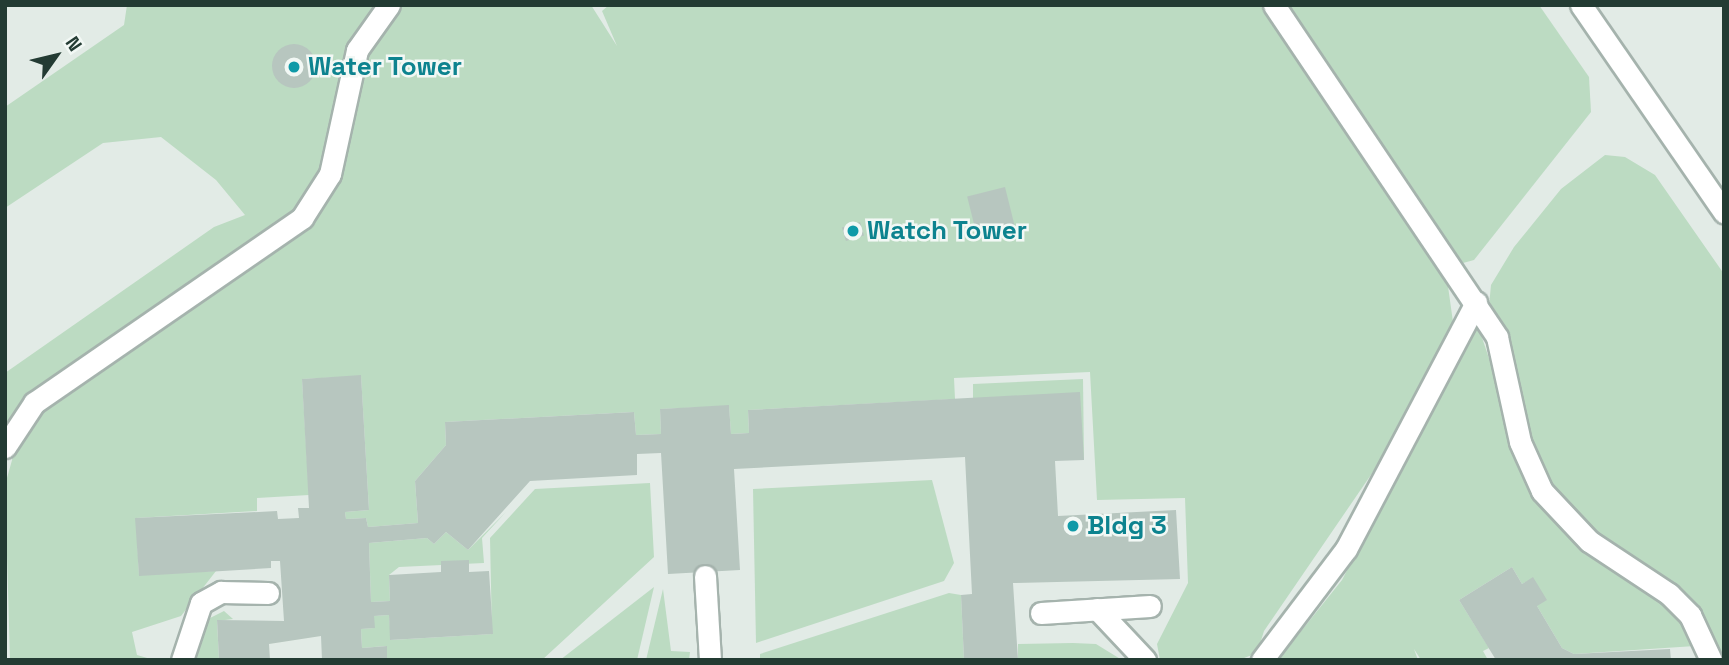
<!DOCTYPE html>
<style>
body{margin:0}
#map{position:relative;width:1729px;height:665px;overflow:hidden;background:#e2ebe6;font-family:"Space Grotesk",sans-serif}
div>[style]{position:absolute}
.green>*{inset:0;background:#bcdbc2}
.building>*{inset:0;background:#b7c6bf;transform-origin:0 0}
.round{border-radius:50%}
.roads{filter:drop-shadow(2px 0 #a5b3ad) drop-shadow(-2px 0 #a5b3ad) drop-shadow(0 2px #a5b3ad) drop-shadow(0 -2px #a5b3ad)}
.minor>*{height:21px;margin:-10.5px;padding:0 10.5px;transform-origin:10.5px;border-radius:10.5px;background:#fff}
.dots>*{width:19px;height:19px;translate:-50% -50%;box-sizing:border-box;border:4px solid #f2f8f5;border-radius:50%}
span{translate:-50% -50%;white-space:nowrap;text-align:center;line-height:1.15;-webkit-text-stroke:5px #f2f8f5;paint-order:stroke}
.culture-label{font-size:26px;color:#0d838f;font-weight:700}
.left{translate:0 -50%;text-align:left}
.frame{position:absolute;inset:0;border:7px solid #233b33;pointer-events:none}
.north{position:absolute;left:21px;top:21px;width:70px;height:70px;-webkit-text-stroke:5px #f2f8f5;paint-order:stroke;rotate:56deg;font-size:19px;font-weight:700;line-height:28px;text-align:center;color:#233b33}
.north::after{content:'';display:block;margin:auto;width:24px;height:32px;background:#233b33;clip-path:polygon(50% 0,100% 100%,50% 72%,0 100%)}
</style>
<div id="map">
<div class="green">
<div style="clip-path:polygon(127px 5px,379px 5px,327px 160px,302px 205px,5px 432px,5px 373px,214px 227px,245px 215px,216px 180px,161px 137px,103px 143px,5px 208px,5px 107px,124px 25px)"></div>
<div style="clip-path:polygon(402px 5px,591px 5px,617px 46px,602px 11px,609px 5px,1264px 5px,1446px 272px,1453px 322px,1390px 447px,1264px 631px,1257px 653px,1239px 660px,1160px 660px,1157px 644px,1188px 583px,1185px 498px,1097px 500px,1090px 372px,954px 378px,955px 399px,748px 410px,749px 433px,731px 434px,729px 406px,660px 409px,661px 434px,636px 435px,634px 412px,445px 422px,446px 445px,415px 481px,418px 523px,368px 527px,366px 518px,346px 519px,345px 512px,369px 510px,361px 376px,302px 379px,309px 495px,257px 498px,257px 511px,136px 518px,139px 575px,216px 571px,181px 616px,132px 632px,137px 655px,154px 660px,10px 660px,5px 485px,16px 446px,36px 414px,327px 202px,364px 62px)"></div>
<div style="clip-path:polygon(1281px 5px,1539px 5px,1589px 77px,1591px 112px,1474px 260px,1463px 263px)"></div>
<div style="clip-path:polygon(1605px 155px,1625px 157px,1655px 175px,1724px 274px,1724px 660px,1703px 625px,1559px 502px,1530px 450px,1505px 334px,1489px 306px,1491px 285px,1514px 247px,1561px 189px)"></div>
<div style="clip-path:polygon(1479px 329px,1538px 501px,1565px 530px,1682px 617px,1695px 646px,1574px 654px,1562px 648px,1537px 606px,1533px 578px,1522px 584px,1512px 567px,1459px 600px,1489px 648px,1483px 651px,1488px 660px,1421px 660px,1414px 649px,1418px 660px,1278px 660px,1342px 580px,1472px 330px)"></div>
<div style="clip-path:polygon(1083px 379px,1084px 460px,973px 398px,973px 384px)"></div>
<div style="clip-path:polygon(932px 480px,954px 563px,944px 581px,756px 643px,753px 489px)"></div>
<div style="clip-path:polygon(650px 483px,654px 557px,542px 660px,387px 660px,386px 646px,362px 648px,361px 629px,374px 628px,374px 616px,389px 615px,391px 640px,492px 634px,490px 538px,535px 489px)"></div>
<div style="clip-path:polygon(506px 512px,482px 538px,484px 563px,399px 567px,389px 575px,390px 601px,371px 602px,369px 543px,427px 538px,434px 544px,446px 532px,468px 550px)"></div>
<div style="clip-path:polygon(654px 587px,637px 660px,560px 660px)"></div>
<div style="clip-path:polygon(663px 589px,671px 651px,690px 652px,689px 660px,646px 660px)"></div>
<div style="clip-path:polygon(949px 593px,961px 595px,964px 660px,760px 660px,760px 654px)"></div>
<div style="clip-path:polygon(224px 611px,233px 619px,217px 621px,219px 660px,194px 660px,210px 618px)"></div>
<div style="clip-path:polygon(1073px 643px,1096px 644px,1122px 660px,1018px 659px,1018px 644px)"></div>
</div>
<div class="building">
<div class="round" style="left:272px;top:44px;width:44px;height:44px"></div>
<div style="left:1005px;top:187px;width:44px;height:39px;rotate:76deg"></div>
<div style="left:860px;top:222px;width:14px;height:19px;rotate:73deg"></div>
<div style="clip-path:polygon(361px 375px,369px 510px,345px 512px,346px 519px,366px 518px,368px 527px,418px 523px,415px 481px,446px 445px,445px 422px,634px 412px,636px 435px,661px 434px,660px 409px,729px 405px,731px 434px,749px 433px,748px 410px,1080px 392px,1084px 460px,1055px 461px,1058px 516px,1176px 510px,1180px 579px,1013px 583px,1018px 660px,964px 660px,961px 595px,972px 594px,965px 457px,734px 469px,740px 570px,668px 574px,661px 453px,637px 454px,637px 475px,530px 481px,468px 550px,446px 532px,434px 544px,427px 538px,369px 543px,371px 602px,390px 601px,389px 575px,441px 572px,441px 561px,469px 560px,469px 572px,489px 571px,493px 634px,390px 640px,389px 615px,374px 616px,375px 628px,361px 629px,362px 648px,387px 646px,387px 660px,322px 660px,321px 636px,269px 644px,270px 660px,219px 660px,217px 620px,284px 621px,280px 561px,271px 561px,271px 568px,139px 576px,135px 518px,277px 511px,278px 519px,299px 518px,298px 508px,309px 508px,302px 379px)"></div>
<div style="clip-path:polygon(1512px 567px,1522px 584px,1533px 577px,1547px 600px,1537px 606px,1562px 648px,1574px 654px,1670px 649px,1671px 660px,1496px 660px,1459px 600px)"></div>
</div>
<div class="roads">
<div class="minor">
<div style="left:1274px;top:5px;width:400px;rotate:56.1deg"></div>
<div style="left:1497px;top:337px;width:107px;rotate:77.6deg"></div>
<div style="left:1520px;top:442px;width:54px;rotate:65.8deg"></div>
<div style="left:1542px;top:491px;width:69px;rotate:46.8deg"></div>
<div style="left:1589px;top:541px;width:96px;rotate:33.5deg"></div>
<div style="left:1669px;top:594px;width:30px;rotate:45deg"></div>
<div style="left:1690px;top:615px;width:50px;rotate:65deg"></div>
<div style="left:1581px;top:5px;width:252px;rotate:55.4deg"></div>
<div style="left:5px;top:447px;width:53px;rotate:-56.6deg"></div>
<div style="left:34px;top:403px;width:326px;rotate:-34.6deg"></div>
<div style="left:302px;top:218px;width:52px;rotate:-57.5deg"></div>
<div style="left:330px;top:174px;width:127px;rotate:-77.7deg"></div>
<div style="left:357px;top:50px;width:55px;rotate:-54.6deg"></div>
<div style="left:705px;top:576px;width:84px;rotate:86.6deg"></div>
<div style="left:1097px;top:609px;width:70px;rotate:46.7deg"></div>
<div style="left:1041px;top:613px;width:109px;rotate:-3.7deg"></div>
<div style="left:182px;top:660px;width:60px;rotate:-71.6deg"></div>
<div style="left:201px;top:603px;width:23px;rotate:-29deg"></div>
<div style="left:221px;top:592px;width:47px;rotate:1.2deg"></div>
<div style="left:1262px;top:660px;width:139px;rotate:-52.9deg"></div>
<div style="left:1346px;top:549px;width:279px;rotate:-62.2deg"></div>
</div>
</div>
<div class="dots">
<div style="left:294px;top:67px;background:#0f9aa8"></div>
<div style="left:853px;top:231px;background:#0f9aa8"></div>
<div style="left:1073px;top:526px;background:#0f9aa8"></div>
</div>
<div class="culture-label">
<span class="left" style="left:308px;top:67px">Water Tower</span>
<span class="left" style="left:867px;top:231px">Watch Tower</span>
<span class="left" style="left:1087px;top:526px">Bldg 3</span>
</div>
<div class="frame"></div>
<div class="north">N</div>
</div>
